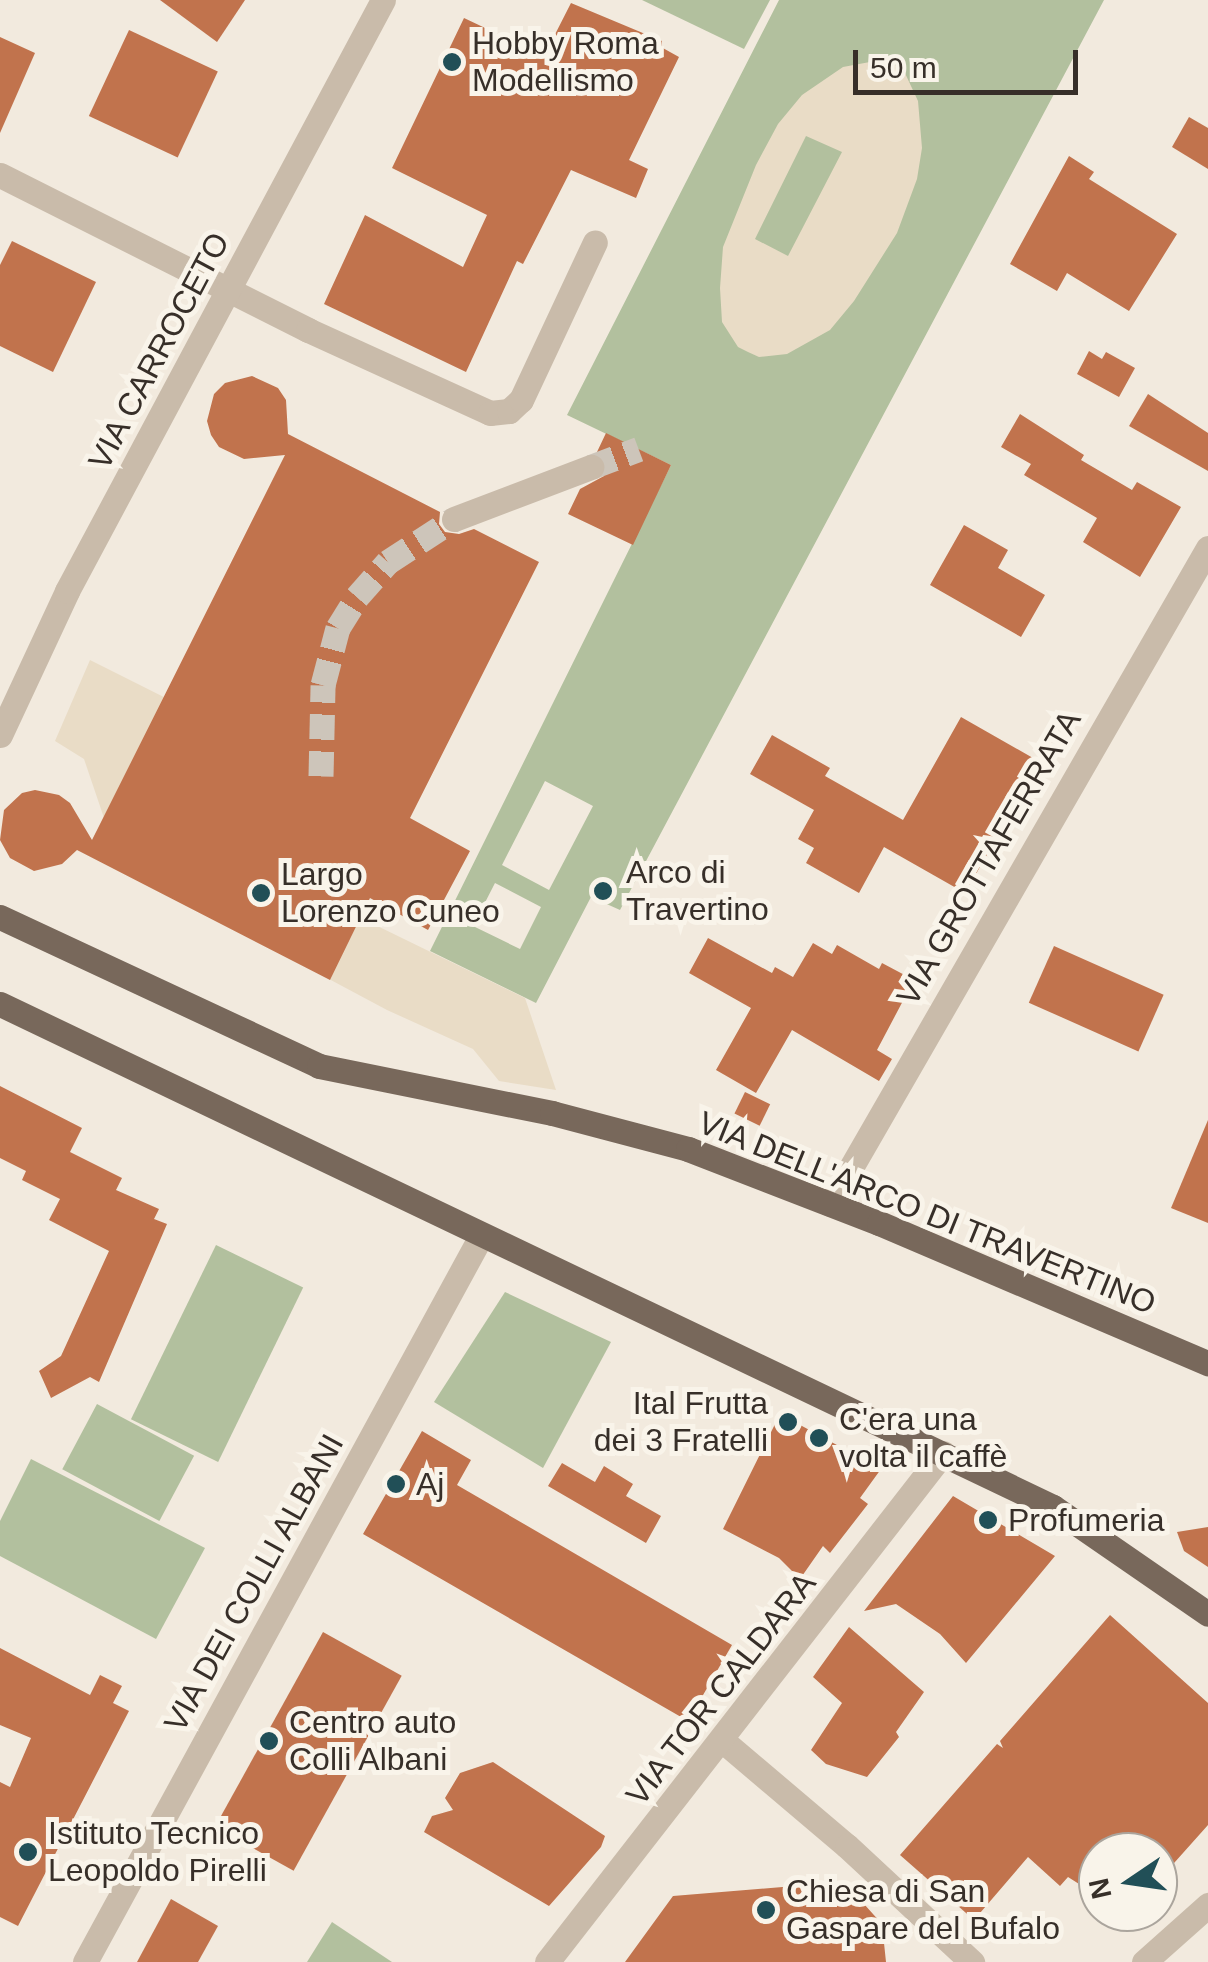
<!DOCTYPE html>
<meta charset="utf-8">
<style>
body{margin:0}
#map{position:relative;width:1208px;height:1962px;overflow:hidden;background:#f2eade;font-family:Arial,sans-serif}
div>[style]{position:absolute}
.green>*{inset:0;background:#b2c09e;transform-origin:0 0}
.plaza>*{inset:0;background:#e9dcc6}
.building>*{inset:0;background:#c1734d;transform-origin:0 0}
.minor-tunnel>*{height:25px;margin-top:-12.5px;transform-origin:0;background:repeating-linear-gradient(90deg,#cdc5ba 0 25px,transparent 0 37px)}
.minor>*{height:25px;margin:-12.5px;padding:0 12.5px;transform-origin:12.5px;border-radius:12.5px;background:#c9bbaa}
.major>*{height:25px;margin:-12.5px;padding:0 12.5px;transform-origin:12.5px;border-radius:12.5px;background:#78685b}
.dots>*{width:28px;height:28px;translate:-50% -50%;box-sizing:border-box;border:5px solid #f9f4ea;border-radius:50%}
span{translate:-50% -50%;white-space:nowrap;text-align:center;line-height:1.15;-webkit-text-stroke:10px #f9f4ea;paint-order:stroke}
.poi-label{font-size:32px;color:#372f29}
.left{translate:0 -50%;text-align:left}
.right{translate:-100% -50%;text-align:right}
.street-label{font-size:32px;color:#372f29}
.north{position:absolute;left:1078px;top:1832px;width:100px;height:100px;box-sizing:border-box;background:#f9f4ea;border:2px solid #aba59d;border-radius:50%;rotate:257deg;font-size:28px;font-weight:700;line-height:40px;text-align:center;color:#372f29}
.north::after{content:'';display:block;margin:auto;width:35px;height:45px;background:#214f57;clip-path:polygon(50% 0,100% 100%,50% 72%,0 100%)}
.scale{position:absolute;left:853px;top:50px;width:225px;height:45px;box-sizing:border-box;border:5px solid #372f29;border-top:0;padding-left:12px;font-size:30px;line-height:35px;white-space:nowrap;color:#372f29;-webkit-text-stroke:8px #f9f4ea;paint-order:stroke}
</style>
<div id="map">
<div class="green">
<div style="clip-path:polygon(642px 0,770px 0,744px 49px)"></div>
<div style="clip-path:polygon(evenodd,779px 0,1104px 0,620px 910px,591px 897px,536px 1003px,430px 951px,671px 465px,567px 415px,779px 0,545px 781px,593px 806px,549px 890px,502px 865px,545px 781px,779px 0,495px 883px,541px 907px,520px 949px,473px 926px,495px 883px)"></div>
<div style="left:216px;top:1245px;width:97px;height:194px;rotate:26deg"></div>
<div style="clip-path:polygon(505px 1292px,611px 1342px,543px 1468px,434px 1402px)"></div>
<div style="left:97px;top:1404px;width:110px;height:74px;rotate:28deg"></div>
<div style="clip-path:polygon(31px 1459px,205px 1548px,156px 1639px,0 1556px,0 1521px)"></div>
<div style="clip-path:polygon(332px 1922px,392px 1962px,307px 1962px)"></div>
</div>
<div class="plaza">
<div style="clip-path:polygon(evenodd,886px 59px,904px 71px,918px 101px,922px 148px,917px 179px,897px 233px,854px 301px,830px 330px,787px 354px,759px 357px,748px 352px,738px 347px,722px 322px,720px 288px,723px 247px,756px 165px,778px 124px,802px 95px,843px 67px,886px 59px,806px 136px,842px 152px,788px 256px,755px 239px,806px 136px)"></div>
<div style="clip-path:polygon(90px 660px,321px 776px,361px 918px,525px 998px,556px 1090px,499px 1081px,473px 1049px,387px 1010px,121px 868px,84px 759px,55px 741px)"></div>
</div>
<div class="building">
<div style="clip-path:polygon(160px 0,245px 0,217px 42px)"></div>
<div style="clip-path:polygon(571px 3px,662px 41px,661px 47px,679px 57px,629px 160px,648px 169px,636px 198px,571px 170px,523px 264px,517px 261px,466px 372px,324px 304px,365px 215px,463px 267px,487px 215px,392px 168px,464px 18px,544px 56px)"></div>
<div style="left:129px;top:30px;width:98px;height:95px;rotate:25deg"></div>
<div style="clip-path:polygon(0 37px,35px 53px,0 133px)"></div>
<div style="clip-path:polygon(1189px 117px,1208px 128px,1208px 169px,1172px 147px)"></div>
<div style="clip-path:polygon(1069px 156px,1094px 172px,1089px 179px,1177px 234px,1129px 311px,1067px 273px,1057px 291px,1010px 264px)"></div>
<div style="clip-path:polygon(12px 241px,96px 282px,53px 372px,0 346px,0 265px)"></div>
<div style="clip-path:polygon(1089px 351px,1102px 359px,1106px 352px,1135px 368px,1119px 397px,1077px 374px)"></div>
<div style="clip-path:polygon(252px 376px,278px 388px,286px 400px,288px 434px,440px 512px,439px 524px,445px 532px,459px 534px,474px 529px,539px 562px,410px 818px,470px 851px,428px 930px,370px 898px,330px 980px,77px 850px,62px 864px,34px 871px,10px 858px,0 840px,4px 810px,22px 793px,35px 790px,59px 795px,70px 803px,92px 840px,285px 455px,244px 459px,219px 447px,211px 435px,207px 421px,214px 394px,225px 383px)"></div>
<div style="clip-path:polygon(1148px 394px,1208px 433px,1208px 471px,1129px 426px)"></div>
<div style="clip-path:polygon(1020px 414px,1084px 455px,1081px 460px,1132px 490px,1137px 482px,1181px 507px,1140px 577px,1083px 542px,1097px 518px,1024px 475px,1031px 464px,1001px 447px)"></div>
<div style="clip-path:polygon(606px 433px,671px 465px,633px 545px,568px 514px,580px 489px,604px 476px,606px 462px,597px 452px)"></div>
<div style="clip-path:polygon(964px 525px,1008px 550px,998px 568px,1045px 595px,1021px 637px,930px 585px)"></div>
<div style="clip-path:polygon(961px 717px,1040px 762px,965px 893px,884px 847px,859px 893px,806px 863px,814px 848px,798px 839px,814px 810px,750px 774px,772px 735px,830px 768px,825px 776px,903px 820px)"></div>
<div style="clip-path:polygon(708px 938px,772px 973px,775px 967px,793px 977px,813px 943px,832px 954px,837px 945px,879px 969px,882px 963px,914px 980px,877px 1050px,892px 1059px,879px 1081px,792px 1030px,756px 1093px,716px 1070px,751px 1008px,689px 973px)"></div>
<div style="left:1054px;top:946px;width:120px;height:62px;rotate:24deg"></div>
<div style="clip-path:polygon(0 1086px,82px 1128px,70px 1152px,122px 1178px,116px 1190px,159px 1209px,154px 1219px,167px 1224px,99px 1382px,90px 1377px,51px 1398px,39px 1371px,61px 1356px,109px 1251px,49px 1220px,60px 1199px,22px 1180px,26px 1171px,0 1158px)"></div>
<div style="left:745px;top:1092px;width:28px;height:24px;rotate:26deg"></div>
<div style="clip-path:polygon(1208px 1120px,1208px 1223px,1171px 1208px)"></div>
<div style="clip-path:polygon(780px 1414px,881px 1469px,860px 1498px,868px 1504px,830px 1553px,823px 1546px,800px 1579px,779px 1558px,723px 1529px)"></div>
<div style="clip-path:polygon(422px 1431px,471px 1460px,457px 1485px,732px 1645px,688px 1721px,363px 1534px)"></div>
<div style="clip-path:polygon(562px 1463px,595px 1482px,604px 1466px,633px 1484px,626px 1496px,661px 1516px,646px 1543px,548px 1486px)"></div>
<div style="clip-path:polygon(953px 1496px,1055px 1556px,966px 1663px,940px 1634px,896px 1604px,864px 1611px)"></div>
<div style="clip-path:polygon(1208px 1527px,1208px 1567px,1184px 1551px,1177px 1532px)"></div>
<div style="clip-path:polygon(1110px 1615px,1208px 1703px,1208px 1825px,1158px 1881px,1158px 1852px,1098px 1852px,1098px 1896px,1068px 1877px,1060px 1886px,1028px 1857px,974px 1920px,900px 1855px,997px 1744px,1003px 1748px,1000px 1741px)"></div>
<div style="clip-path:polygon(849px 1627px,924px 1692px,896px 1732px,899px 1737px,867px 1777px,826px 1764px,811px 1750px,842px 1703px,813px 1677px)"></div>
<div style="left:323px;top:1632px;width:90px;height:223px;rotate:29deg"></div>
<div style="clip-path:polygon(0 1648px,90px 1695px,100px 1675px,122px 1686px,113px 1703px,129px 1711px,18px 1926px,0 1917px,0 1782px,10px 1787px,31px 1738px,0 1725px)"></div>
<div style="clip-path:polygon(493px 1762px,605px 1836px,601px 1847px,549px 1906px,424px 1832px,432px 1816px,453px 1810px,445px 1798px,460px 1773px)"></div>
<div style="clip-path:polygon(806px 1885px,815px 1896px,855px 1894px,882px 1924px,886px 1962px,625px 1962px,673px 1896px)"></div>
<div style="clip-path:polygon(171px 1899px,218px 1926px,198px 1962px,137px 1962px)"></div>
</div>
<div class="minor-tunnel">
<div style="left:591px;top:467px;width:51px;rotate:-20.6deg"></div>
<div style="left:321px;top:776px;width:91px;rotate:-88.7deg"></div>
<div style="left:323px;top:685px;width:59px;rotate:-75.3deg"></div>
<div style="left:338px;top:628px;width:36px;rotate:-58deg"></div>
<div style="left:357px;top:597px;width:47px;rotate:-48.5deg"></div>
<div style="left:388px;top:562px;width:79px;rotate:-33.1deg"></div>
</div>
<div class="minor">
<div style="left:0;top:175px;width:345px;rotate:26.7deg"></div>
<div style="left:308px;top:330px;width:200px;rotate:24.5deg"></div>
<div style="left:490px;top:413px;width:19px;rotate:-6deg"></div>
<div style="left:509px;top:411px;width:16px;rotate:-43deg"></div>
<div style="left:521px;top:400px;width:174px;rotate:-64.9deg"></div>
<div style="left:454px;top:519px;width:147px;rotate:-20.8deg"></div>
<div style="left:0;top:735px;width:159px;rotate:-65deg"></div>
<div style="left:67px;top:591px;width:670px;rotate:-61.87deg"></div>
<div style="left:830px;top:1204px;width:757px;rotate:-60.05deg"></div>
<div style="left:723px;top:1741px;width:162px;rotate:40.3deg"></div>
<div style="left:847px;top:1846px;width:171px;rotate:42.9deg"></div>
<div style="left:85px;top:1962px;width:827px;rotate:-61.39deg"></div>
<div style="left:547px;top:1962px;width:645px;rotate:-52.12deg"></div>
<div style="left:1144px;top:1962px;width:86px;rotate:-41.7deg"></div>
</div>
<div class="major">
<div style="left:0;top:917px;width:352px;rotate:25deg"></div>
<div style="left:319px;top:1066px;width:238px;rotate:11.4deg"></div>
<div style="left:552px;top:1113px;width:141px;rotate:14.8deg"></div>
<div style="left:688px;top:1149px;width:205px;rotate:21.2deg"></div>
<div style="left:879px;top:1223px;width:358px;rotate:23.1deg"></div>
<div style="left:0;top:1004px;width:1167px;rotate:25.53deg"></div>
<div style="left:1053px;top:1507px;width:188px;rotate:34.6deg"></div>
</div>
<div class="dots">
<div style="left:452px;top:62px;background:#214f57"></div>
<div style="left:603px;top:891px;background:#214f57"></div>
<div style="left:261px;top:893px;background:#214f57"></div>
<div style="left:788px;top:1422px;background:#214f57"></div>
<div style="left:819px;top:1438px;background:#214f57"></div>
<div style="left:396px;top:1484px;background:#214f57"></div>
<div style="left:988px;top:1520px;background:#214f57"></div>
<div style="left:269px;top:1741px;background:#214f57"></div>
<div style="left:28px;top:1852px;background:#214f57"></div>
<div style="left:766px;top:1910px;background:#214f57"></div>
</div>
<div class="poi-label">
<span class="left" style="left:472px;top:62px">Hobby Roma<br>Modellismo</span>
<span class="left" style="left:626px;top:891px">Arco di<br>Travertino</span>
<span class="left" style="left:281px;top:893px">Largo<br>Lorenzo Cuneo</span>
<span class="right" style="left:768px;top:1422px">Ital Frutta<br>dei 3 Fratelli</span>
<span class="left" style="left:839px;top:1438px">C'era una<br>volta il caffè</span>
<span class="left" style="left:416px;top:1484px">Aj</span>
<span class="left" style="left:1008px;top:1520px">Profumeria</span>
<span class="left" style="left:289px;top:1741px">Centro auto<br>Colli Albani</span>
<span class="left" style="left:48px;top:1852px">Istituto Tecnico<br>Leopoldo Pirelli</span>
<span class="left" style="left:786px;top:1910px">Chiesa di San<br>Gaspare del Bufalo</span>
</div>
<div class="street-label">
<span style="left:159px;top:351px;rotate:-62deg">VIA CARROCETO</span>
<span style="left:989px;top:858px;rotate:-60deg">VIA GROTTAFERRATA</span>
<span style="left:927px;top:1213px;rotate:22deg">VIA DELL'ARCO DI TRAVERTINO</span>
<span style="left:254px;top:1583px;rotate:-61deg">VIA DEI COLLI ALBANI</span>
<span style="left:721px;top:1689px;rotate:-52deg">VIA TOR CALDARA</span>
</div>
<div class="north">N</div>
<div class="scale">50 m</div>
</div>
